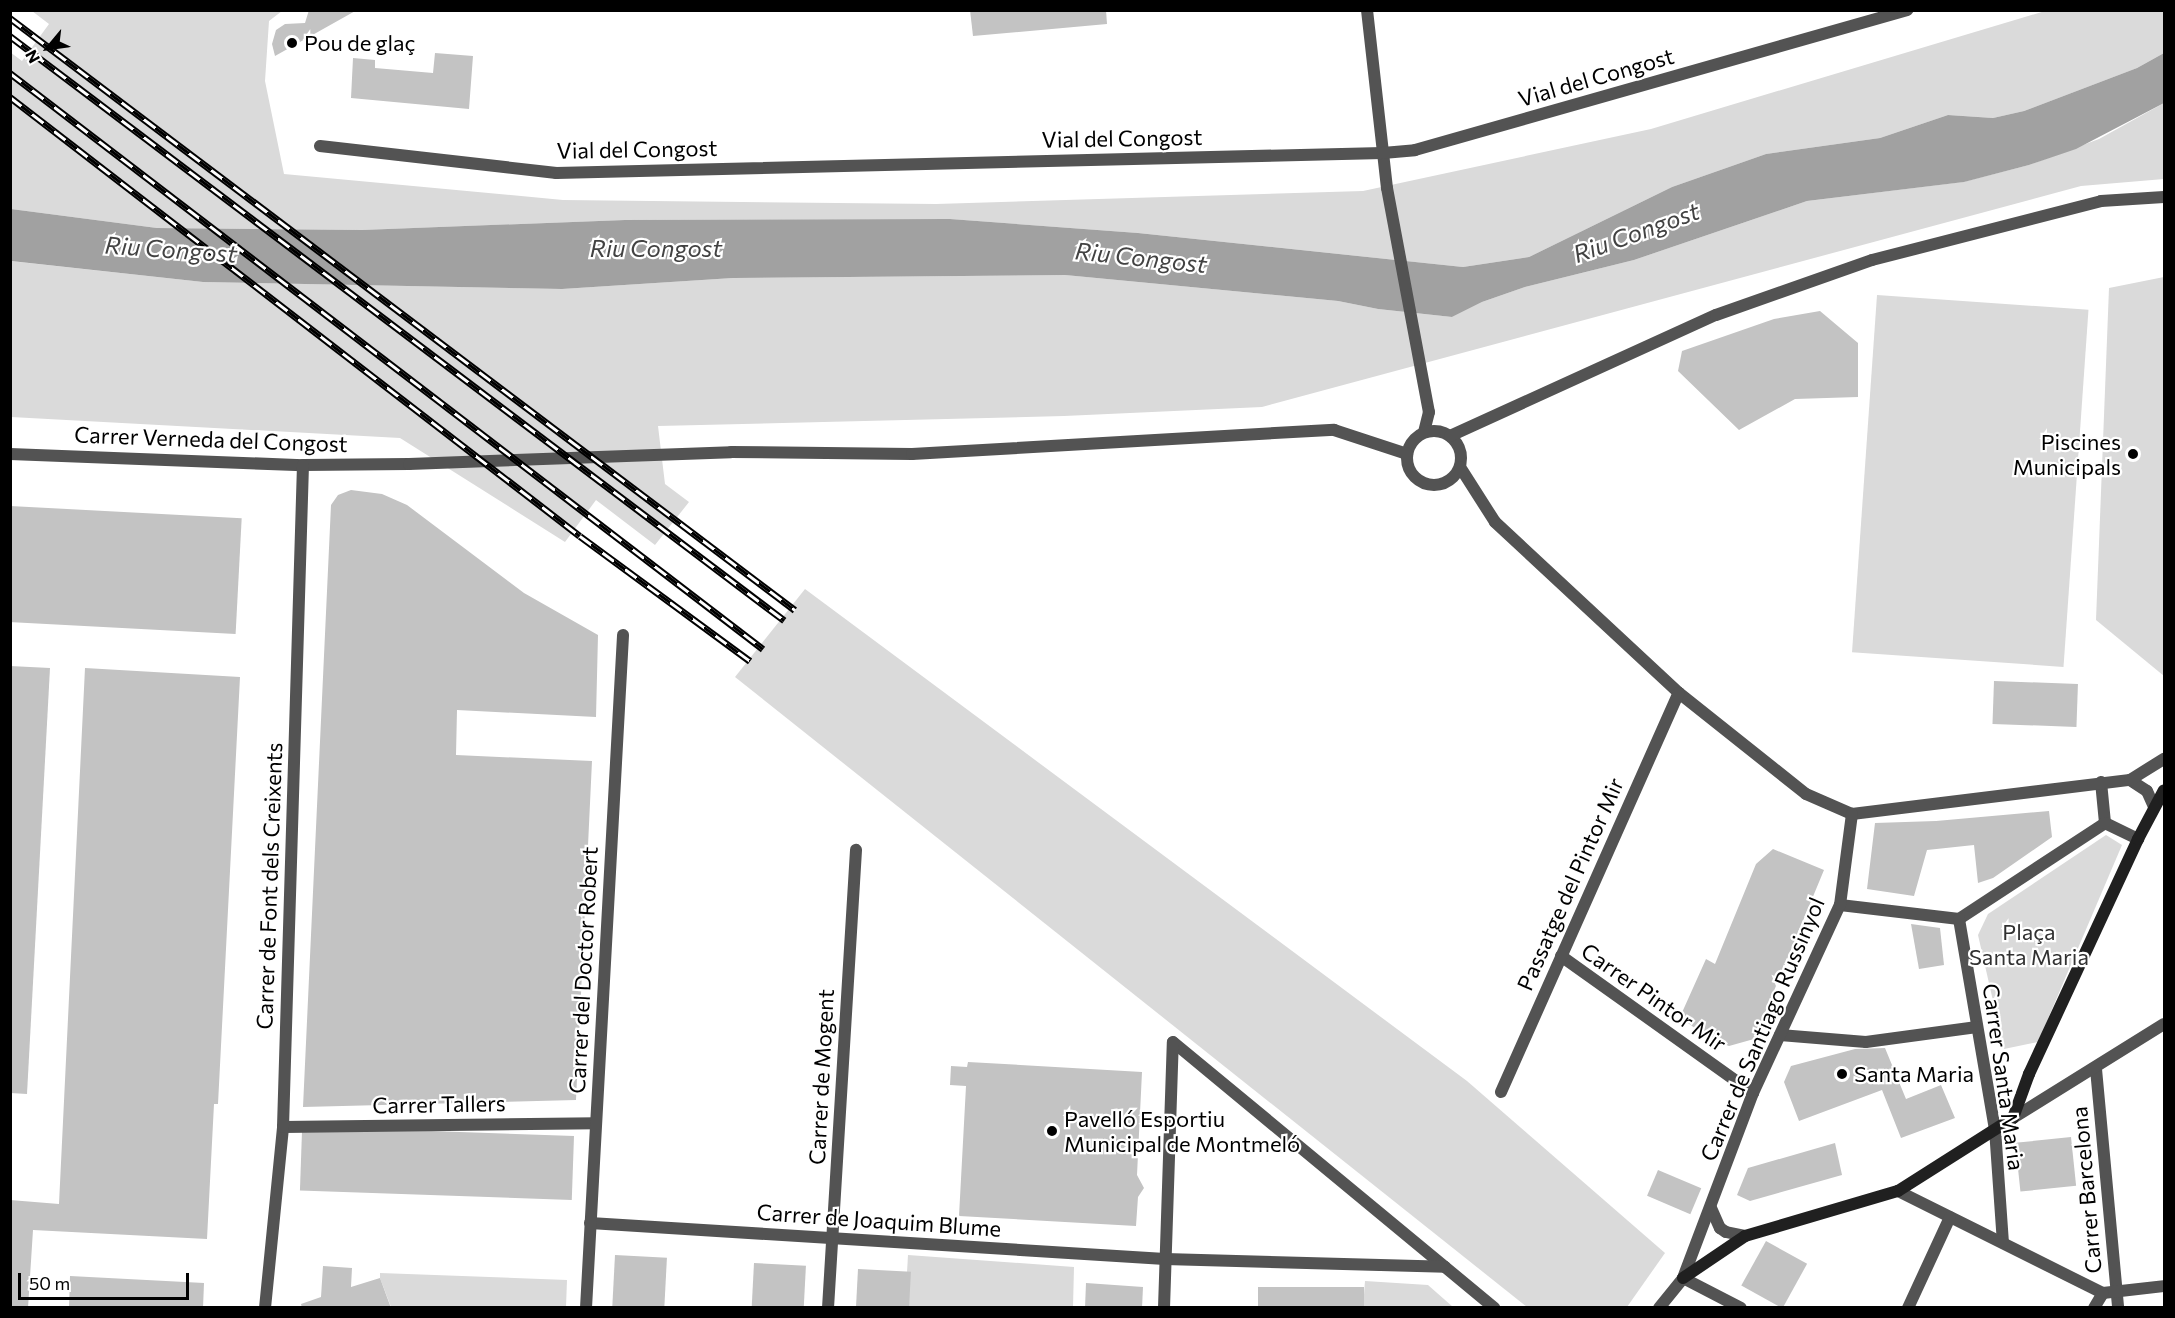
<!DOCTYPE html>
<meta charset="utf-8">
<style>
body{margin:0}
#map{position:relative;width:2175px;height:1318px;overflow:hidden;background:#fff;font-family:Commissioner,sans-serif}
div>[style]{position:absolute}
.green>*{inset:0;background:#dadada;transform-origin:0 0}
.water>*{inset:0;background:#a1a1a1}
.building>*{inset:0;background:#c3c3c3;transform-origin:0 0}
.street>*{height:12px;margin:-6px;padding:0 6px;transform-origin:6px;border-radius:6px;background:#535353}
.street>.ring{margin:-6px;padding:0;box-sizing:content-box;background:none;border:12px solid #535353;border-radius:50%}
.secondary>*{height:12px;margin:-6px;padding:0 6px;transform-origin:6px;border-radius:6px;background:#202020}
.rail>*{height:7px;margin-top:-3.5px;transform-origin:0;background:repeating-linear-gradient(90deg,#fff 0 14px,#000 0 28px);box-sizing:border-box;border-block:2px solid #000}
.dots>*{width:16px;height:16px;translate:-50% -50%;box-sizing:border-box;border:3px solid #fff;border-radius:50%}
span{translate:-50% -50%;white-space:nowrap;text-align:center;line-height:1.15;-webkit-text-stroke:4.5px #fff;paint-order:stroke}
.poi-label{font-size:22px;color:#000}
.left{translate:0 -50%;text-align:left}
.right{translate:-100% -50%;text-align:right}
.street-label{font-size:22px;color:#000}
.park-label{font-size:22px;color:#313131}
.water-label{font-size:24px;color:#424242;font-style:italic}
.frame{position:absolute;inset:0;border:12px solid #000;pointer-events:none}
.north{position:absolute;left:18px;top:18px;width:60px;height:60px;-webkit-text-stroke:4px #fff;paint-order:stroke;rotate:241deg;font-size:16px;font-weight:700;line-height:24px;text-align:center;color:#000}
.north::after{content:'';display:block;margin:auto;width:21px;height:27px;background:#000;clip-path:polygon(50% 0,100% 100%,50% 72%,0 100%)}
.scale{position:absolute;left:18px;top:1273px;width:171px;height:27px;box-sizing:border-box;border:3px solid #000;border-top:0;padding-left:8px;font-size:18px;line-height:21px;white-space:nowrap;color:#000;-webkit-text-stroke:4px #fff;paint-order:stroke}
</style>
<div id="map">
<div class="green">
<div style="clip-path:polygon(32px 11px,282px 11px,269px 21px,265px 81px,284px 174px,563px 200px,936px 204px,1363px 191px,1651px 129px,2045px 11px,2164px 11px,2164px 53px,2137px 68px,2024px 111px,1993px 118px,1948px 115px,1880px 138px,1766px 154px,1672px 187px,1529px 257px,1463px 267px,1138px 233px,950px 219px,625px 220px,362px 230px,157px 228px,11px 209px,10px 52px,22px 61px,49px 24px)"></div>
<div style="clip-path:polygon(2164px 103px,2164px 179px,2081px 186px,1262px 407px,1064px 416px,658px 426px,665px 484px,689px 502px,655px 545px,596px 500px,565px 542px,400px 438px,11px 417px,10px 261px,203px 282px,562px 289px,733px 278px,1065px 275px,1338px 301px,1378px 309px,1452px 317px,1482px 302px,1525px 287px,1634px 260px,1807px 201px,1963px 182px,2029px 165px,2099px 139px)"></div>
<div style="clip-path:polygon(2164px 277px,2164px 676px,2096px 620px,2109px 288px)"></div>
<div style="left:1877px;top:295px;width:212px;height:358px;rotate:4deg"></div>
<div style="clip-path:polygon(805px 589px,1467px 1081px,1665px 1253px,1627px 1307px,1527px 1307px,735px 677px)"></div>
<div style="clip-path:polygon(2106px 835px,2122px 845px,2038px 1042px,2004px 1049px,1978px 935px,1988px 914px)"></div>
<div style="clip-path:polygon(908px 1255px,1074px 1267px,1073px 1307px,905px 1308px)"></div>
<div style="clip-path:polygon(380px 1273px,567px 1280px,566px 1307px,391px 1307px,380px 1278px)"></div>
<div style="clip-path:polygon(1365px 1281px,1428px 1285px,1453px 1307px,1363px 1308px)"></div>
</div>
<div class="water">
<div style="clip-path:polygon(2164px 53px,2164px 103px,2076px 149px,2029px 165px,1964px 182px,1807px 201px,1634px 260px,1525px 287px,1482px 302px,1452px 317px,1378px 309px,1338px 301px,1065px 275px,733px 278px,562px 289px,203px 282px,11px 261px,11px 209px,157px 228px,362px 230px,625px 220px,950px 219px,1138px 233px,1463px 267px,1529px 257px,1672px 187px,1766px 154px,1880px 138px,1948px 115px,1993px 118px,2024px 111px,2137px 68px)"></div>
</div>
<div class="building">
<div style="clip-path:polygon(309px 10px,357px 10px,275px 56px,272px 44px,276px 30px,285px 24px,305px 23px)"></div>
<div style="clip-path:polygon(970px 10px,1106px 10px,1107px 24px,973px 36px)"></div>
<div style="clip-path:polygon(435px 53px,473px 56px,469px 109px,351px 98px,353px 58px,375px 60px,375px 68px,433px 73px)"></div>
<div style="clip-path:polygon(1820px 311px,1858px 343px,1858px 397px,1795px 399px,1739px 430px,1678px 371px,1682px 351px,1774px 319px)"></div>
<div style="clip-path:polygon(351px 490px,382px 494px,407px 505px,524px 593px,598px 635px,596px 717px,457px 710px,456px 755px,592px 761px,576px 1100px,303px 1107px,331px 505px,338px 495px)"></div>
<div style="left:10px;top:506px;width:232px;height:116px;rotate:3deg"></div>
<div style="clip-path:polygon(10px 666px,50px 668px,27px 1094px,10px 1093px)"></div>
<div style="clip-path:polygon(85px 668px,240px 677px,218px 1104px,214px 1104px,207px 1239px,33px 1230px,28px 1308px,10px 1308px,10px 1200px,59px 1204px)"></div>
<div style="left:1994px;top:681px;width:84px;height:43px;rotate:2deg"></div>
<div style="clip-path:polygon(2049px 811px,2052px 837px,1993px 878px,1978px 883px,1974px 845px,1927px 850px,1914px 896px,1867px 889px,1875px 823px,1936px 821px)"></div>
<div style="clip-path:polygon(1773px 849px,1824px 870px,1754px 1039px,1729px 1046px,1708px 1038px,1680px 1017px,1706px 959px,1715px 964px,1756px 864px)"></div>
<div style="clip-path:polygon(1911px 924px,1940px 928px,1944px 965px,1919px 969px)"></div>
<div style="clip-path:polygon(1885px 1048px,1906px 1099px,1941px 1085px,1955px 1118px,1901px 1138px,1882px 1090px,1799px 1121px,1784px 1082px,1791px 1066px,1855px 1049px)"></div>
<div style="clip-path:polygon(968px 1062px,1142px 1072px,1137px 1175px,1144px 1188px,1138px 1197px,1136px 1226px,959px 1216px,966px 1086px,950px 1085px,951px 1066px,967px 1067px)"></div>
<div style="left:574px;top:1136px;width:64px;height:272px;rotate:92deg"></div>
<div style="left:2071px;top:1137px;width:49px;height:56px;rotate:84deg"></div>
<div style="clip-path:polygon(1835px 1143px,1842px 1175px,1750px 1201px,1737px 1195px,1748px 1168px)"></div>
<div style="left:1658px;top:1170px;width:47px;height:28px;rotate:23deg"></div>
<div style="left:1766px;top:1241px;width:47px;height:51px;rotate:29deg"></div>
<div style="left:615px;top:1255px;width:52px;height:53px;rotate:3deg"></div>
<div style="left:754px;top:1263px;width:52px;height:45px;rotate:3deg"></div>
<div style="clip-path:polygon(323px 1266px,352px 1268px,351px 1287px,380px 1278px,391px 1308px,302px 1308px,301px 1304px,321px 1297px)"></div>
<div style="left:858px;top:1269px;width:53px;height:39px;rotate:3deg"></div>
<div style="clip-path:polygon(70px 1276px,204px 1283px,203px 1308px,69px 1308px)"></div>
<div style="clip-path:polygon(1086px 1283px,1143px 1287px,1142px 1308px,1085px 1308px)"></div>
<div style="left:1258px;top:1287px;width:106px;height:21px"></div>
</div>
<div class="street">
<div style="left:1367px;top:10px;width:179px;rotate:83.6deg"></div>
<div style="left:1387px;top:188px;width:228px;rotate:79.4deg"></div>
<div style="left:1429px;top:412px;width:21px;rotate:104deg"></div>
<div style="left:320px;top:146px;width:238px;rotate:6.5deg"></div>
<div style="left:556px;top:173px;width:827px;rotate:-1.39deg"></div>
<div style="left:1383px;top:153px;width:32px;rotate:-5deg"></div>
<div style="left:1415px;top:150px;width:512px;rotate:-15.88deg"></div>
<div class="ring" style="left:1407px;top:431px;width:42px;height:42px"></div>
<div style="left:1450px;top:436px;width:292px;rotate:-24.5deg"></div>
<div style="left:1716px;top:315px;width:165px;rotate:-19.4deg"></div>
<div style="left:1872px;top:260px;width:236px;rotate:-14.4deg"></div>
<div style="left:2101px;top:201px;width:63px;rotate:-3.6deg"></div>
<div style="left:10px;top:454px;width:293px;rotate:2.2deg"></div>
<div style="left:303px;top:465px;width:106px;rotate:-0.5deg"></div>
<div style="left:409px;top:464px;width:322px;rotate:-2.1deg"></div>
<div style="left:731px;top:452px;width:181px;rotate:0.6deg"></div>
<div style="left:912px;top:454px;width:423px;rotate:-3.3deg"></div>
<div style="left:1334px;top:430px;width:77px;rotate:18.2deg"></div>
<div style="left:1460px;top:467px;width:65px;rotate:57.5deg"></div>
<div style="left:1495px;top:522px;width:251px;rotate:42.9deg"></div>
<div style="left:1679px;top:693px;width:162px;rotate:38.5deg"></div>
<div style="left:1806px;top:794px;width:50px;rotate:23.5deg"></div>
<div style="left:2130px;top:780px;width:20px;rotate:33deg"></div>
<div style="left:2147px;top:791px;width:17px;rotate:66deg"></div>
<div style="left:2101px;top:782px;width:41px;rotate:84.4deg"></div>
<div style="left:1852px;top:814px;width:280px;rotate:-7deg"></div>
<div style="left:2130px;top:780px;width:40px;rotate:-32deg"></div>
<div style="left:1840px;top:905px;width:120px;rotate:6.7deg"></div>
<div style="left:1959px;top:919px;width:175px;rotate:-33.3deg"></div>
<div style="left:2105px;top:823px;width:37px;rotate:26deg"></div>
<div style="left:1959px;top:919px;width:213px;rotate:80.3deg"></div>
<div style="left:1995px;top:1129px;width:114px;rotate:86deg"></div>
<div style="left:1561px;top:956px;width:236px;rotate:35.5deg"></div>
<div style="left:1780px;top:1035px;width:86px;rotate:4.7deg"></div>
<div style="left:1866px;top:1042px;width:112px;rotate:-7.7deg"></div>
<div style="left:1173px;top:1042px;width:417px;rotate:39.6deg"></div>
<div style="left:2096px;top:1069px;width:240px;rotate:84.7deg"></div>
<div style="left:1501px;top:1092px;width:437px;rotate:-66deg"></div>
<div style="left:2013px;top:1118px;width:178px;rotate:-31.9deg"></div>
<div style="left:283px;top:1127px;width:313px;rotate:-0.7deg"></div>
<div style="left:1898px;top:1191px;width:229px;rotate:26.5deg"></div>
<div style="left:2103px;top:1293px;width:61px;rotate:-6.5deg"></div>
<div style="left:1711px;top:1208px;width:22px;rotate:66deg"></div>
<div style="left:1720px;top:1228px;width:7px;rotate:34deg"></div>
<div style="left:1726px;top:1232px;width:19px;rotate:12deg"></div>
<div style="left:590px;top:1223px;width:576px;rotate:3.58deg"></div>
<div style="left:1165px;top:1259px;width:280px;rotate:1.6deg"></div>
<div style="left:1683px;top:1278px;width:65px;rotate:27.3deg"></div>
<div style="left:265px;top:1308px;width:182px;rotate:-84.3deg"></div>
<div style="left:283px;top:1127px;width:662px;rotate:-88.27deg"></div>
<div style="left:586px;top:1308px;width:674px;rotate:-86.85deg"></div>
<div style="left:828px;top:1308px;width:459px;rotate:-86.5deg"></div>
<div style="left:1164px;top:1308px;width:266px;rotate:-88.1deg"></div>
<div style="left:1659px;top:1308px;width:38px;rotate:-51deg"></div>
<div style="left:1683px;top:1278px;width:198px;rotate:-69.3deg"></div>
<div style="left:1753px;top:1093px;width:207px;rotate:-65.2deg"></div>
<div style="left:1840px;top:905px;width:92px;rotate:-82.5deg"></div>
<div style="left:1908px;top:1308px;width:100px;rotate:-65.2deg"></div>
<div style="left:2094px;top:1308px;width:17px;rotate:-59deg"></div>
</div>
<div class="secondary">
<div style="left:1683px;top:1278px;width:75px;rotate:-34.1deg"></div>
<div style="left:1745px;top:1236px;width:159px;rotate:-16.4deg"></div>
<div style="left:1898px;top:1191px;width:136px;rotate:-32.4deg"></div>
<div style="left:2013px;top:1118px;width:47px;rotate:-70deg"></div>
<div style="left:2029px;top:1074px;width:259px;rotate:-65.1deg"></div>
<div style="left:2138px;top:839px;width:55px;rotate:-62deg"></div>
</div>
<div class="rail">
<div style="left:10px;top:18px;width:983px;rotate:37.02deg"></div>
<div style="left:10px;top:36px;width:970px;rotate:37.04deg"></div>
<div style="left:10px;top:73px;width:948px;rotate:37.41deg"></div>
<div style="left:10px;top:97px;width:719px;rotate:37.6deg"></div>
<div style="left:580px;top:536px;width:211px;rotate:36.3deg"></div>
</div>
<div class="dots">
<div style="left:292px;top:43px;background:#000"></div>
<div style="left:2133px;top:454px;background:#000"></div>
<div style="left:1842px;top:1074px;background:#000"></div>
<div style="left:1052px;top:1131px;background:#000"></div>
</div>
<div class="poi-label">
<span class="left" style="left:304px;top:43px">Pou de glaç</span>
<span class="right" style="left:2121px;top:454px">Piscines<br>Municipals</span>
<span class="left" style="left:1854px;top:1074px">Santa Maria</span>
<span class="left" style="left:1064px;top:1131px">Pavelló Esportiu<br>Municipal de Montmeló</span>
</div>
<div class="street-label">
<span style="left:1596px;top:77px;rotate:-16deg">Vial del Congost</span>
<span style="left:1122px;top:138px;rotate:-1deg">Vial del Congost</span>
<span style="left:637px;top:149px;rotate:-1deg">Vial del Congost</span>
<span style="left:211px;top:439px;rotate:2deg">Carrer Verneda del Congost</span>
<span style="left:1570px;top:884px;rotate:-66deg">Passatge del Pintor Mir</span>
<span style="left:269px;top:886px;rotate:-88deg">Carrer de Font dels Creixents</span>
<span style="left:583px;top:970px;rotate:-87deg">Carrer del Doctor Robert</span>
<span style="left:1654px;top:997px;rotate:35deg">Carrer Pintor Mir</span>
<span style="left:1762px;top:1029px;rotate:-67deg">Carrer de Santiago Russinyol</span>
<span style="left:821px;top:1077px;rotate:-87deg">Carrer de Mogent</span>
<span style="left:2004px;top:1077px;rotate:82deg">Carrer Santa Maria</span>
<span style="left:439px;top:1104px;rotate:-1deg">Carrer Tallers</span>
<span style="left:2086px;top:1190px;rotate:-95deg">Carrer Barcelona</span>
<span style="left:879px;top:1220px;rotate:4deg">Carrer de Joaquim Blume</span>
</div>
<div class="park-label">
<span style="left:2029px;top:944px">Plaça<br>Santa Maria</span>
</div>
<div class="water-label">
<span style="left:1636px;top:232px;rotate:-20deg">Riu Congost</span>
<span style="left:656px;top:248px">Riu Congost</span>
<span style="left:171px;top:249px;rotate:4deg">Riu Congost</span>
<span style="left:1141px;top:257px;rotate:6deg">Riu Congost</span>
</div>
<div class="frame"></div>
<div class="north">N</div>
<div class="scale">50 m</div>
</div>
